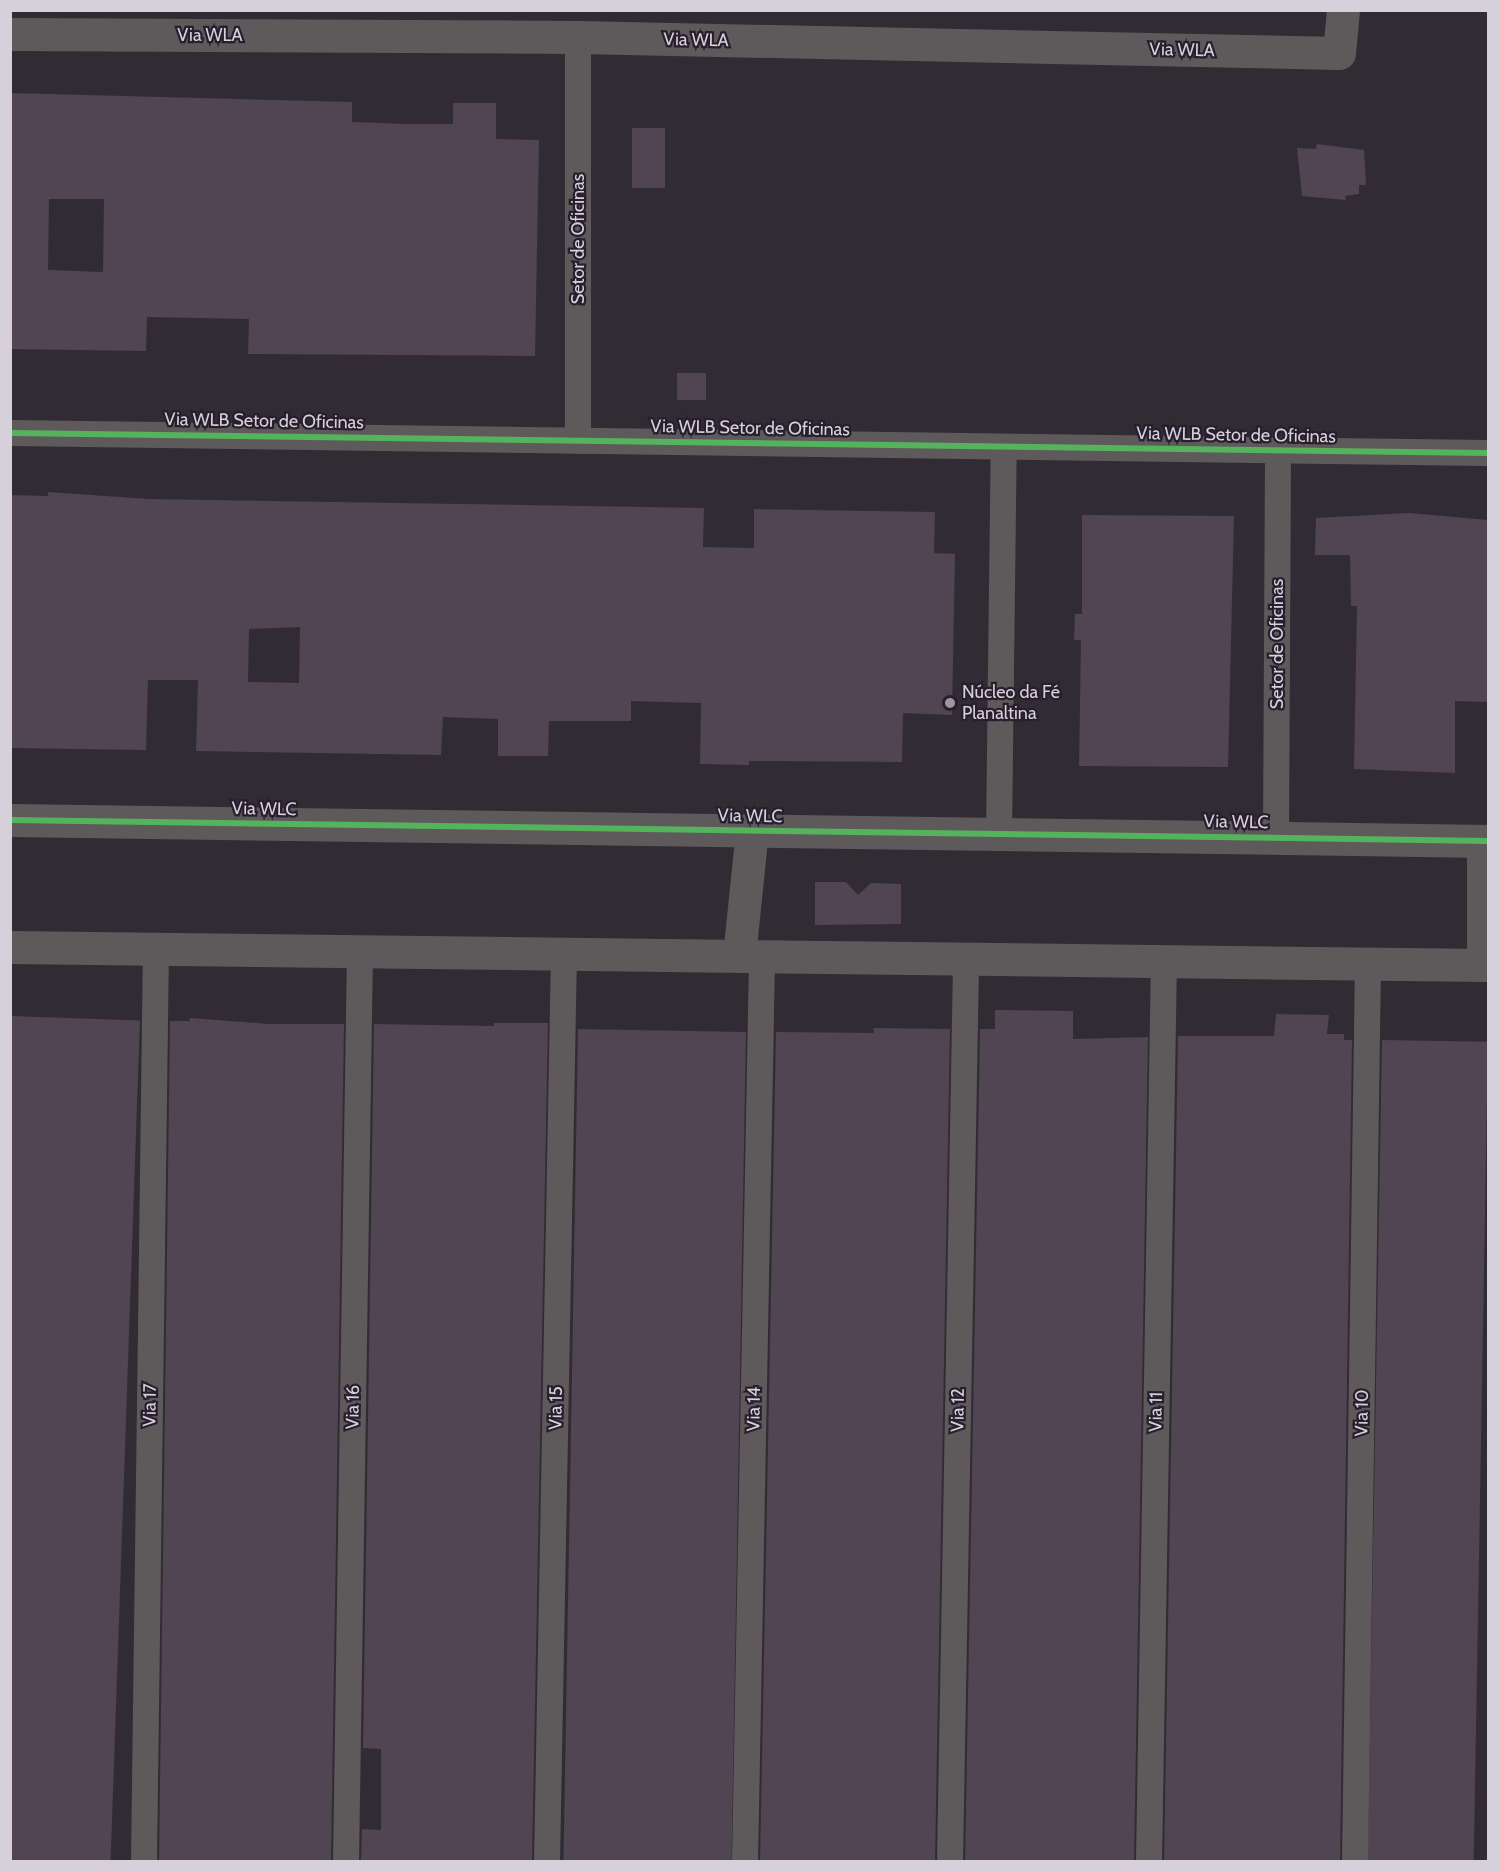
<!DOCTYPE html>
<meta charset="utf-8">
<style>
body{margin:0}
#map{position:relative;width:1499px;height:1872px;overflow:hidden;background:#312c34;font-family:Cabin,sans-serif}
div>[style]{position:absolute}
.building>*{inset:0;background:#514453;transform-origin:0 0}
.minor>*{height:26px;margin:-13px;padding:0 13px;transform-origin:13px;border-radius:13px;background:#5e5a5b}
.tertiary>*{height:33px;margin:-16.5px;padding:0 16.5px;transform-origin:16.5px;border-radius:16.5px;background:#5e5a5b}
.cycleway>*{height:6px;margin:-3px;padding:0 3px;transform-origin:3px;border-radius:3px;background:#56b35d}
.dots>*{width:16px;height:16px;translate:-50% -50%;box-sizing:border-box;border:3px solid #281f2e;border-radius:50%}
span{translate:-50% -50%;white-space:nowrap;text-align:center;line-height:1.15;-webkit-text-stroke:4.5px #281f2e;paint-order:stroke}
.street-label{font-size:18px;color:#d6d0da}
.poi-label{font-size:18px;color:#d6d0da}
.left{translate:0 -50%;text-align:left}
.frame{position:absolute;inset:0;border:12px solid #d6d0da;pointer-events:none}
</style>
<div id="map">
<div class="building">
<div style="clip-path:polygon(evenodd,10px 93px,352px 102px,352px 122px,406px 124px,453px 124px,453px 103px,496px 103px,496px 139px,539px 140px,535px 356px,248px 354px,249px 319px,147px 317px,146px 351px,10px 349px,10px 93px,49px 199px,104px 199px,103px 272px,48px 270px,49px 199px)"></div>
<div style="left:632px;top:128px;width:33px;height:60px"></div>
<div style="clip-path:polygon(1317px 144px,1364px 150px,1366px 185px,1359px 185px,1359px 194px,1345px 196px,1346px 200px,1302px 196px,1297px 148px,1316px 149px)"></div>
<div style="left:677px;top:373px;width:29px;height:27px"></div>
<div style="clip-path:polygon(evenodd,48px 492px,149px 499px,704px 508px,703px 547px,754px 548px,754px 509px,935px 512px,934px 553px,955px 554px,952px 715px,903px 713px,902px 762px,749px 761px,749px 765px,700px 764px,701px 703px,631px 701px,631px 721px,549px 721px,548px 756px,498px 756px,498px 719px,443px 717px,441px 755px,196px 751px,198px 680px,148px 680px,146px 750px,10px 748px,10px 495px,48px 496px,48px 492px,300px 627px,299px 683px,248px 682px,249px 629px,300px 627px)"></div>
<div style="clip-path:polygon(1409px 513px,1488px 520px,1488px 702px,1455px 701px,1455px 773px,1354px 769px,1357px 606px,1351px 606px,1350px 555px,1315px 555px,1316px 518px)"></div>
<div style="clip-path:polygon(1082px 515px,1234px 516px,1228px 767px,1079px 766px,1081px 640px,1074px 640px,1075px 614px,1082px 614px)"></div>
<div style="clip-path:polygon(815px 882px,846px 882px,858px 895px,871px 883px,901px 884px,901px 924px,815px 925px)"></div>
<div style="clip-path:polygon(995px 1010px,1073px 1011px,1073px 1039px,1148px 1037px,1134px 1862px,965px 1862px,980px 1029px,995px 1029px)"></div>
<div style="clip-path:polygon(1276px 1014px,1329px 1015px,1327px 1034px,1344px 1034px,1344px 1040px,1352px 1040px,1340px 1862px,1164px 1862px,1178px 1036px,1274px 1036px)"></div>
<div style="left:10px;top:1016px;width:130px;height:846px;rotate:2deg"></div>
<div style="clip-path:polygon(190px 1018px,269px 1024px,344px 1024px,331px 1862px,159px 1862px,170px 1021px,190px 1021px)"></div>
<div style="clip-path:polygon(494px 1023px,548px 1023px,532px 1862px,361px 1862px,362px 1829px,381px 1830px,381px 1749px,363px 1748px,374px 1024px,494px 1026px)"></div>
<div style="clip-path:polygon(873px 1028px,950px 1029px,935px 1862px,760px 1862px,776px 1032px,874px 1033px)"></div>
<div style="left:578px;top:1029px;width:168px;height:833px;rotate:1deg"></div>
<div style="left:1382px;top:1040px;width:106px;height:822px;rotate:1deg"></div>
</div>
<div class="minor">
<div style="left:578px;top:37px;width:404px;rotate:90deg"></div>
<div style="left:10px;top:433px;width:1478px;rotate:0.78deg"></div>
<div style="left:999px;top:834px;width:387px;rotate:-89.3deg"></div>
<div style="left:1276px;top:838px;width:387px;rotate:-89.7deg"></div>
<div style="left:144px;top:1862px;width:913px;rotate:-89.25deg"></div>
<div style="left:346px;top:1862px;width:910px;rotate:-89.12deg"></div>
<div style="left:547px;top:1862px;width:908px;rotate:-88.93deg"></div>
<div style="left:745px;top:1862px;width:905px;rotate:-88.92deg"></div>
<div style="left:950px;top:1862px;width:903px;rotate:-88.98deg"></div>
<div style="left:1149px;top:1862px;width:900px;rotate:-89.05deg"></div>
<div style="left:1355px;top:1862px;width:898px;rotate:-89.17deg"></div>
</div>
<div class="tertiary">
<div style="left:10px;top:34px;width:568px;rotate:0.3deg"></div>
<div style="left:578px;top:37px;width:761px;rotate:1.2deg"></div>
<div style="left:1339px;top:53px;width:43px;rotate:-84.7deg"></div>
<div style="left:10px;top:820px;width:1478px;rotate:0.81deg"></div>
<div style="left:1483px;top:841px;width:124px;rotate:90deg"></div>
<div style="left:10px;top:947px;width:1478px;rotate:0.7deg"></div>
<div style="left:739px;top:956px;width:126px;rotate:-84.1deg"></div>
</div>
<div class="cycleway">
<div style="left:10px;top:433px;width:1478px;rotate:0.78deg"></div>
<div style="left:10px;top:820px;width:1478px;rotate:0.81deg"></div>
</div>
<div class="dots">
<div style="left:950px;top:703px;background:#9c97a0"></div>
</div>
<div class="street-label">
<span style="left:210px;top:35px">Via WLA</span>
<span style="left:696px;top:40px;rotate:1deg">Via WLA</span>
<span style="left:1182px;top:50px;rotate:1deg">Via WLA</span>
<span style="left:578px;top:239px;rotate:-90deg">Setor de Oficinas</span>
<span style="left:264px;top:421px;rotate:1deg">Via WLB Setor de Oficinas</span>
<span style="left:750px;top:428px;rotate:1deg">Via WLB Setor de Oficinas</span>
<span style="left:1236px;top:435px;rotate:1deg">Via WLB Setor de Oficinas</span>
<span style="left:1277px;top:644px;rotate:-90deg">Setor de Oficinas</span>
<span style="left:264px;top:809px;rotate:1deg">Via WLC</span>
<span style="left:750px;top:816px;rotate:1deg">Via WLC</span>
<span style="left:1236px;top:822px;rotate:1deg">Via WLC</span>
<span style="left:150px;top:1405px;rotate:-89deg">Via 17</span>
<span style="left:353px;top:1407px;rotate:-89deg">Via 16</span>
<span style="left:556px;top:1408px;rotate:-89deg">Via 15</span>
<span style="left:754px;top:1409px;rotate:-89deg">Via 14</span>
<span style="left:958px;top:1410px;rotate:-89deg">Via 12</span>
<span style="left:1156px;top:1412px;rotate:-89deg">Via 11</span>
<span style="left:1362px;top:1413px;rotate:-89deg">Via 10</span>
</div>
<div class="poi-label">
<span class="left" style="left:962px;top:703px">Núcleo da Fé<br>Planaltina</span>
</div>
<div class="frame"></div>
</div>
